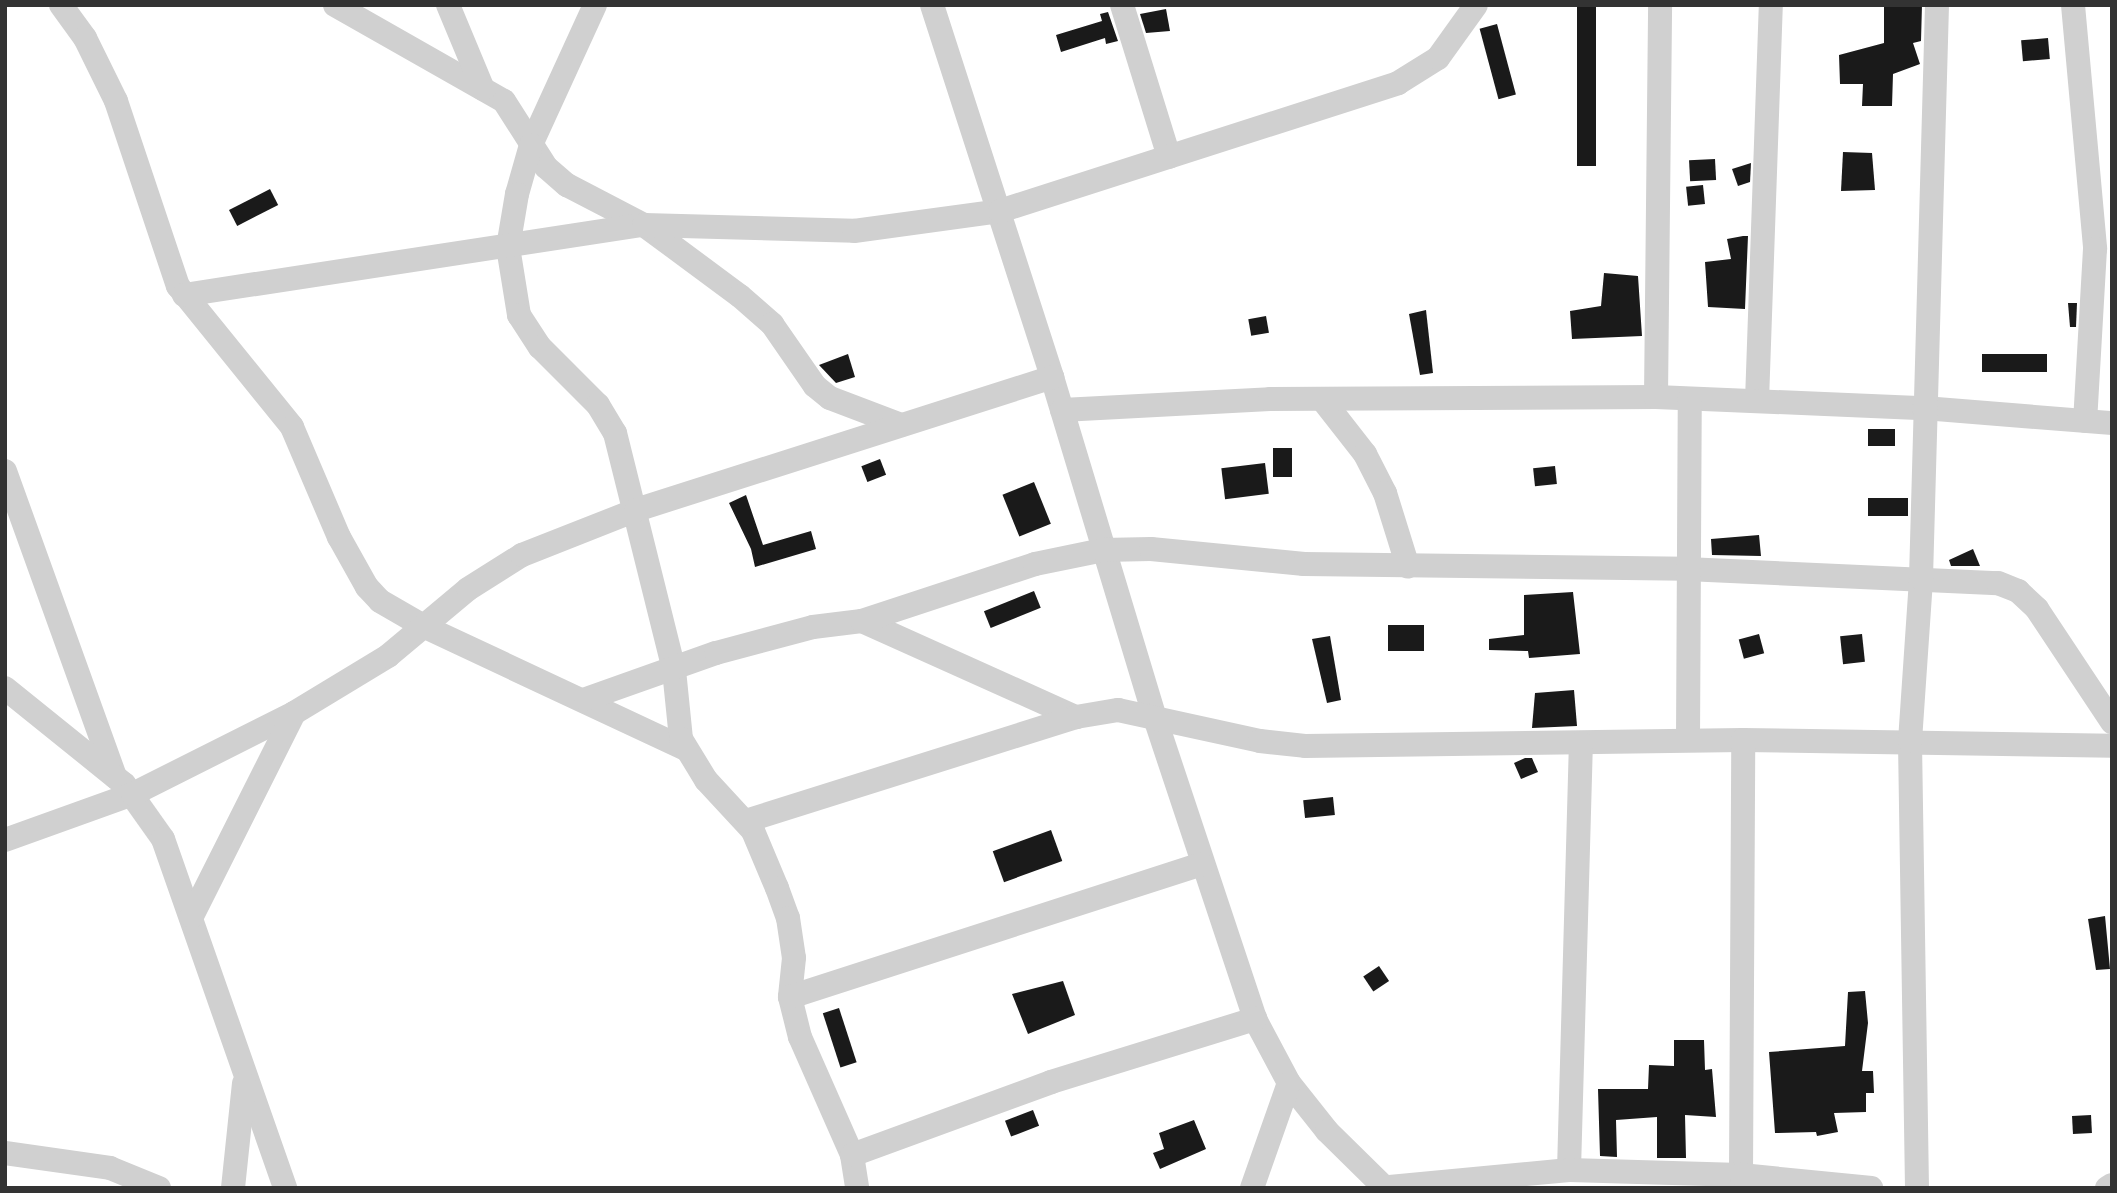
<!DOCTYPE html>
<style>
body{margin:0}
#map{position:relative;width:2117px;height:1193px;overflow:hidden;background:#fff;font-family:Manrope,sans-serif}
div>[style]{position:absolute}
.building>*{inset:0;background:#1a1a1a;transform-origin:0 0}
.street>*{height:24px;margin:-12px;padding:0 12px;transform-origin:12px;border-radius:12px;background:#d0d0d0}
span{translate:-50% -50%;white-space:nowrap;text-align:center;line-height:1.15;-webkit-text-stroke:7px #fff;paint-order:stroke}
.frame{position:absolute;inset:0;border:7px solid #333;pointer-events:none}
</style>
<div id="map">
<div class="building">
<div style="left:1577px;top:5px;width:19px;height:161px"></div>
<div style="clip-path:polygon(1884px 5px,1922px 5px,1921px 41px,1913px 43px,1920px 64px,1893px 74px,1892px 106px,1862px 106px,1863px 84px,1840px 84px,1839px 55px,1884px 43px)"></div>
<div style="clip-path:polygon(1166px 9px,1170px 31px,1146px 33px,1140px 14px)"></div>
<div style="clip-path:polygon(1108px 12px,1118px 41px,1106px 44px,1105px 38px,1061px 52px,1056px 35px,1102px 21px,1100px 14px)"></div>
<div style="left:1497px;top:24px;width:73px;height:18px;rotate:75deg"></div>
<div style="left:2048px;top:38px;width:21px;height:27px;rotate:85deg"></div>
<div style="clip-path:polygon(1843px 152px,1872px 153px,1875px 190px,1841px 191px)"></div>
<div style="left:1715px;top:159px;width:21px;height:26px;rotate:87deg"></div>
<div style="clip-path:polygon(1751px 163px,1750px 182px,1738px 186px,1732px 169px)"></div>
<div style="left:1703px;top:185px;width:19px;height:17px;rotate:84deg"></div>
<div style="left:270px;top:189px;width:18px;height:46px;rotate:63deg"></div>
<div style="clip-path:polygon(1743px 236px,1748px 236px,1745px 309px,1708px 307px,1705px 262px,1731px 259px,1727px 239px)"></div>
<div style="clip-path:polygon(1604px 273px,1638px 276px,1642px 336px,1572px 339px,1570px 311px,1601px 306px)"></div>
<div style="clip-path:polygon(2068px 303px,2077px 303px,2076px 327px,2070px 327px)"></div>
<div style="clip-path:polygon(1426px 310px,1433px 373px,1420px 375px,1409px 314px)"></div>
<div style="left:1266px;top:316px;width:17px;height:18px;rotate:80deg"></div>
<div style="clip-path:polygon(848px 354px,855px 377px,836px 383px,819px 365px)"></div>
<div style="left:2047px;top:354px;width:18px;height:65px;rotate:90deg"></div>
<div style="left:1868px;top:429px;width:27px;height:17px"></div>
<div style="left:1273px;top:448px;width:19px;height:29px"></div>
<div style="left:880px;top:459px;width:17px;height:20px;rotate:69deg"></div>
<div style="left:1265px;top:463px;width:31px;height:44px;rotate:83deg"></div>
<div style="left:1555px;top:466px;width:18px;height:22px;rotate:84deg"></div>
<div style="left:1034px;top:482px;width:45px;height:34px;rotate:68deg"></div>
<div style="clip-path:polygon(746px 495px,763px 545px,811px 531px,816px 549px,755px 567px,751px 549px,729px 503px)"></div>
<div style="left:1908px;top:498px;width:18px;height:40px;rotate:90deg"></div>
<div style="clip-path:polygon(1759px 535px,1761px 556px,1712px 555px,1711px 539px)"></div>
<div style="clip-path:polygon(1973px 549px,1980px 566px,1951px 566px,1949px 560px)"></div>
<div style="left:1034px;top:591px;width:18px;height:54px;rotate:68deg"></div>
<div style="clip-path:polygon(1573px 592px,1580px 654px,1529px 658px,1528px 651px,1489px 650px,1489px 639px,1524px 635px,1524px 595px)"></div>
<div style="left:1388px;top:625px;width:36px;height:26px"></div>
<div style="left:1759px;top:634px;width:20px;height:21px;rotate:75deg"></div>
<div style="left:1862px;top:634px;width:28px;height:22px;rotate:84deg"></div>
<div style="clip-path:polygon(1330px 636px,1341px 700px,1327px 703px,1312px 639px)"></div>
<div style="clip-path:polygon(1574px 690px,1577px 726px,1532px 728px,1535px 693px)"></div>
<div style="clip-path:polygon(1525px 758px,1532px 758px,1538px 772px,1521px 779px,1514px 763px)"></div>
<div style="left:1333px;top:797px;width:18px;height:30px;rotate:84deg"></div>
<div style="left:1051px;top:830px;width:33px;height:62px;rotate:70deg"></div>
<div style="clip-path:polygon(2105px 916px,2110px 969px,2096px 970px,2088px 919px)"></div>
<div style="left:1379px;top:966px;width:18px;height:19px;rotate:56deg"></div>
<div style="clip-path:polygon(1063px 981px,1075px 1015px,1028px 1034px,1012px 994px)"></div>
<div style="clip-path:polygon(1865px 991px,1868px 1023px,1862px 1071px,1873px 1071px,1874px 1093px,1866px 1093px,1866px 1112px,1834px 1113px,1838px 1132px,1817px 1136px,1816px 1132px,1775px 1133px,1769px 1052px,1845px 1046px,1848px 992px)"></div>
<div style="left:839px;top:1008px;width:57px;height:17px;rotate:72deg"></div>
<div style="clip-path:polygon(1674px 1040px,1704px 1040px,1705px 1070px,1712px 1069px,1716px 1117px,1685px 1115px,1686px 1158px,1657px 1158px,1657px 1117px,1616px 1120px,1617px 1157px,1600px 1156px,1598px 1089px,1648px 1089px,1649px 1065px,1674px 1066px)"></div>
<div style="left:1033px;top:1110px;width:17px;height:30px;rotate:69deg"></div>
<div style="left:2091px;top:1115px;width:18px;height:19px;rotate:87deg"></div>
<div style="clip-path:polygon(1194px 1120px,1206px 1149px,1160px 1169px,1153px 1153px,1164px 1149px,1159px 1133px)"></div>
</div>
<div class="street">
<div style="left:61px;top:5px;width:41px;rotate:54deg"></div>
<div style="left:85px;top:38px;width:70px;rotate:63.8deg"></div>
<div style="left:116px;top:101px;width:195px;rotate:71.5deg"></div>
<div style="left:178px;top:286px;width:181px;rotate:51deg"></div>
<div style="left:292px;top:427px;width:120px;rotate:66.9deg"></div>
<div style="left:339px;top:537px;width:57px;rotate:60.8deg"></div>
<div style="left:367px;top:587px;width:19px;rotate:47deg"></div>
<div style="left:380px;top:601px;width:52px;rotate:30deg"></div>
<div style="left:425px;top:627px;width:287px;rotate:25.1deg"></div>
<div style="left:335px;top:5px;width:194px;rotate:29.6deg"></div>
<div style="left:504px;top:101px;width:78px;rotate:57.5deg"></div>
<div style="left:546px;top:167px;width:28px;rotate:41deg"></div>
<div style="left:567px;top:185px;width:87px;rotate:27.5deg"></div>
<div style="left:644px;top:225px;width:119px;rotate:36.5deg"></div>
<div style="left:740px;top:296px;width:43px;rotate:41.2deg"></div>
<div style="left:772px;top:324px;width:75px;rotate:55.3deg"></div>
<div style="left:815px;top:386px;width:19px;rotate:39deg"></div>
<div style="left:830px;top:398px;width:76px;rotate:20.8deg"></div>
<div style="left:448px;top:5px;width:91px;rotate:67.4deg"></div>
<div style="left:595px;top:5px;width:154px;rotate:114.6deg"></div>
<div style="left:531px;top:145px;width:51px;rotate:105.9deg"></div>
<div style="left:517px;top:194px;width:54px;rotate:99.6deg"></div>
<div style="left:508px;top:247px;width:69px;rotate:80.8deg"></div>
<div style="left:519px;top:315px;width:38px;rotate:57deg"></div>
<div style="left:540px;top:347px;width:82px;rotate:45deg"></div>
<div style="left:598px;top:405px;width:33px;rotate:59deg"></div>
<div style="left:615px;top:433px;width:244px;rotate:76deg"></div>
<div style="left:674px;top:670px;width:69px;rotate:84.2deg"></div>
<div style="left:681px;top:739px;width:48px;rotate:58.6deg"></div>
<div style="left:706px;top:780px;width:69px;rotate:47.3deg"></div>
<div style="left:753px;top:831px;width:62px;rotate:67.2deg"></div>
<div style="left:777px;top:888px;width:32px;rotate:70deg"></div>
<div style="left:788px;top:918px;width:40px;rotate:81.5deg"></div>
<div style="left:794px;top:958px;width:39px;rotate:96deg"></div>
<div style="left:790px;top:997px;width:41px;rotate:76deg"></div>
<div style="left:800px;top:1037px;width:129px;rotate:66.2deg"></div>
<div style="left:852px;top:1155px;width:33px;rotate:81deg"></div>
<div style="left:932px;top:5px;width:391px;rotate:72.1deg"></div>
<div style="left:1052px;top:377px;width:353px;rotate:73.2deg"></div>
<div style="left:1154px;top:715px;width:320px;rotate:71.6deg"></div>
<div style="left:1255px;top:1019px;width:72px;rotate:62deg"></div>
<div style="left:1289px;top:1083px;width:61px;rotate:51.6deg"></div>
<div style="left:1327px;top:1131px;width:80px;rotate:44.5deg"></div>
<div style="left:1122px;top:5px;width:159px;rotate:72.8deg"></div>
<div style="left:2073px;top:5px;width:245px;rotate:84.8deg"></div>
<div style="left:2095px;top:249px;width:172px;rotate:93.3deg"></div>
<div style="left:184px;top:295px;width:465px;rotate:-8.7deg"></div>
<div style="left:644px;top:225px;width:210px;rotate:1.6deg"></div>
<div style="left:854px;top:231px;width:147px;rotate:-7.8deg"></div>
<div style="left:1000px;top:211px;width:418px;rotate:-17.8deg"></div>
<div style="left:1398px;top:83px;width:47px;rotate:-32deg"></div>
<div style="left:1438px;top:58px;width:65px;rotate:-54.4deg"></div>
<div style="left:1656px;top:397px;width:392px;rotate:-89.4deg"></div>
<div style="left:1322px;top:399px;width:70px;rotate:52deg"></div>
<div style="left:1365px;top:454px;width:44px;rotate:62.9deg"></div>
<div style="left:1385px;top:493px;width:77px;rotate:72.7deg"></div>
<div style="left:1757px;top:401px;width:396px;rotate:-88deg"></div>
<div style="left:1062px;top:410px;width:208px;rotate:-3deg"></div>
<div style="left:1270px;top:399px;width:386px;rotate:-0.3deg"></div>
<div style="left:1656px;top:397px;width:268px;rotate:2.4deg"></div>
<div style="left:1924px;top:408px;width:189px;rotate:4.6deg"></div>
<div style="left:5px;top:471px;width:325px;rotate:70.2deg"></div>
<div style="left:862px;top:621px;width:235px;rotate:24.2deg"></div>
<div style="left:5px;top:688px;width:153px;rotate:38.9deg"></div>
<div style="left:124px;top:784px;width:67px;rotate:54.7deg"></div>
<div style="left:163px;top:839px;width:370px;rotate:70.7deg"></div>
<div style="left:586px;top:699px;width:138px;rotate:-19.5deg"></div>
<div style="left:716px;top:653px;width:100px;rotate:-15deg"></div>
<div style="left:813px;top:627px;width:49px;rotate:-7deg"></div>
<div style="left:862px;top:621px;width:182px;rotate:-18.2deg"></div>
<div style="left:1035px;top:564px;width:69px;rotate:-11.6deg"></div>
<div style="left:1103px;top:550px;width:48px;rotate:-1.2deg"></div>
<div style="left:1151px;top:549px;width:154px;rotate:5.6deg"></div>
<div style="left:1304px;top:564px;width:382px;rotate:0.7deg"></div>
<div style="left:1686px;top:569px;width:312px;rotate:2.6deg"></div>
<div style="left:1998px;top:583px;width:22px;rotate:22deg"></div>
<div style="left:2018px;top:591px;width:26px;rotate:43deg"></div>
<div style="left:2037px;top:609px;width:136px;rotate:56.4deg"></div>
<div style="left:1688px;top:740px;width:341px;rotate:-89.7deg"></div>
<div style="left:746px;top:821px;width:346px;rotate:-17.5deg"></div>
<div style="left:1076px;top:717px;width:43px;rotate:-9.5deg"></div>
<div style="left:1118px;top:710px;width:145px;rotate:12.3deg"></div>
<div style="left:1260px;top:741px;width:45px;rotate:6.3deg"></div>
<div style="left:1305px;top:746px;width:438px;rotate:-0.8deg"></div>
<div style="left:1743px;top:740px;width:369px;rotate:0.9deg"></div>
<div style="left:5px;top:840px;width:136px;rotate:-19.8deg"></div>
<div style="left:133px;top:794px;width:180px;rotate:-26.7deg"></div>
<div style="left:294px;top:713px;width:110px;rotate:-31.2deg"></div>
<div style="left:388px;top:656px;width:104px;rotate:-39.9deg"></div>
<div style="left:468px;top:589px;width:64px;rotate:-32.2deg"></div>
<div style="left:522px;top:555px;width:123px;rotate:-21.5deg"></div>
<div style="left:636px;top:510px;width:437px;rotate:-17.7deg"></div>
<div style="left:192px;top:916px;width:227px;rotate:-63.3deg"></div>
<div style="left:790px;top:997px;width:432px;rotate:-17.9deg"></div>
<div style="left:5px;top:1153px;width:106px;rotate:8.1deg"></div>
<div style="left:110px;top:1168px;width:53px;rotate:22.2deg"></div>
<div style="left:852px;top:1155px;width:212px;rotate:-20.1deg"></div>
<div style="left:1051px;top:1082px;width:214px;rotate:-17.2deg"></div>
<div style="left:1569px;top:1170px;width:427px;rotate:-88.4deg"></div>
<div style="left:1741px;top:1175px;width:435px;rotate:-89.7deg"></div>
<div style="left:233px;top:1188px;width:105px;rotate:-84deg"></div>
<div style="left:1252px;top:1188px;width:111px;rotate:-70.6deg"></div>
<div style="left:1379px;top:1188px;width:191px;rotate:-5.4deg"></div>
<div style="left:1569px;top:1170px;width:172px;rotate:1.7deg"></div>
<div style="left:1741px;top:1175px;width:131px;rotate:5.7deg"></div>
<div style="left:1917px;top:1188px;width:447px;rotate:-90.9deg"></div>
<div style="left:1910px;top:741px;width:163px;rotate:-86.1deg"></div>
<div style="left:1921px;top:578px;width:573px;rotate:-88.4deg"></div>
<div style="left:2107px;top:1188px;width:6px;rotate:-31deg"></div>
</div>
<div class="frame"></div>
</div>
